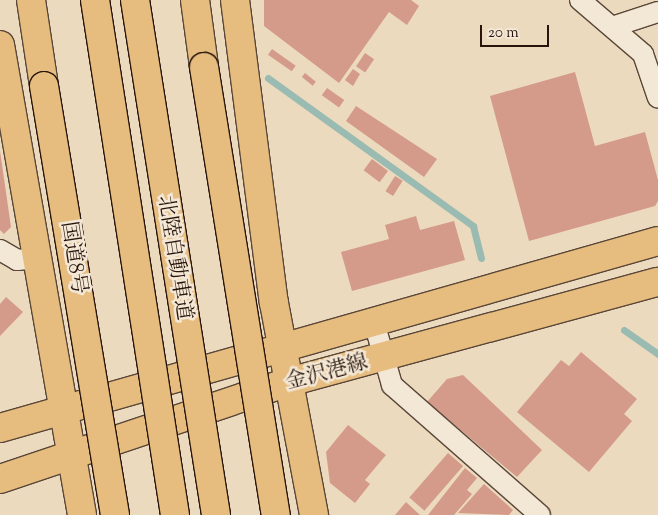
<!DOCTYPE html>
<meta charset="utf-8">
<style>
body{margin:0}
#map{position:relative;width:658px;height:515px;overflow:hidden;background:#ecdabe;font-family:"Sorts Mill Goudy","Noto Serif JP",serif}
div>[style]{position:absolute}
.stream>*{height:7px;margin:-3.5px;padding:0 3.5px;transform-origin:3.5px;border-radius:3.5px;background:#99bbb1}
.building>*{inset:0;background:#d49a8a;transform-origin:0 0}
.roads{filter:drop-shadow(1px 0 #594638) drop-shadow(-1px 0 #594638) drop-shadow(0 1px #594638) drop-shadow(0 -1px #594638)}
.minor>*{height:20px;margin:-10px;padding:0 10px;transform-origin:10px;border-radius:10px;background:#f3e7d5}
.primary>*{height:28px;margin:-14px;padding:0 14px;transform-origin:14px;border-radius:14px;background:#e6bd7f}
.trunk>*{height:28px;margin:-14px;padding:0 14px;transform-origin:14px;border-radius:14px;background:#e6bd7f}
.bridges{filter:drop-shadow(1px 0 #28140b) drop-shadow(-1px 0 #28140b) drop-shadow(0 1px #28140b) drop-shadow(0 -1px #28140b)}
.trunk-bridge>*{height:28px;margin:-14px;padding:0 14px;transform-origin:14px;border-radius:14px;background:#e6bd7f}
.motorway-bridge>*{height:28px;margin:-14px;padding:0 14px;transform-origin:14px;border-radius:14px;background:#e6bd7f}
span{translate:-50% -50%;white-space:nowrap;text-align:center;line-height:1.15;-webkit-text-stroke:5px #f3e7d5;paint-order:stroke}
.street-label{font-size:21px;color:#28140b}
.scale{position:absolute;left:480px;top:25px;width:69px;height:22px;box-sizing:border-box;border:2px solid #28140b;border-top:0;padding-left:6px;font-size:15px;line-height:18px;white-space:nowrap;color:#28140b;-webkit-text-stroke:4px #f3e7d5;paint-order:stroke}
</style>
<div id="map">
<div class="stream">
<div style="left:268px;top:78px;width:253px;rotate:35.8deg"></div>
<div style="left:473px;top:226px;width:33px;rotate:76deg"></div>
<div style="left:624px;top:330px;width:42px;rotate:35.2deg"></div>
</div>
<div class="building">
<div style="clip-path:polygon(264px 0,411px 0,419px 6px,407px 25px,389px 12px,339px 83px,264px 26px)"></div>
<div style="left:272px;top:49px;width:29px;height:7px;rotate:35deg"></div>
<div style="left:365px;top:53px;width:11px;height:16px;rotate:34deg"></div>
<div style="clip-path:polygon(353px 69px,360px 74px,353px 86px,345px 80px)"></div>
<div style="clip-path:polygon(575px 72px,595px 146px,645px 132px,658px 180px,658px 201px,655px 206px,529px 241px,490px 96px)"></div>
<div style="left:305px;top:73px;width:14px;height:5px;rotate:39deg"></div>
<div style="left:327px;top:88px;width:21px;height:9px;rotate:35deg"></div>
<div style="clip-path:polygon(356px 106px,437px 159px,424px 177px,346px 121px)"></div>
<div style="clip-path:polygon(0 151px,11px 227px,4px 234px,0 230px)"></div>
<div style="left:372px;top:159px;width:20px;height:14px;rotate:37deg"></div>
<div style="left:395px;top:176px;width:9px;height:18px;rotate:32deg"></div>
<div style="clip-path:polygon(416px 216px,420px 230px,454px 221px,465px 260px,352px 291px,341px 252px,389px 239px,385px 225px)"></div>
<div style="clip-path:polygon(6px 297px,23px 312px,0 336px,0 304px)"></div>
<div style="clip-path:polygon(581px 352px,637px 399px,624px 414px,632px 421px,589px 472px,517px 412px,561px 360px,569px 366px)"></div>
<div style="clip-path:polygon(463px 375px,542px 450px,517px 477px,427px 402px,447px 379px)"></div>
<div style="clip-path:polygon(348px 425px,386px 455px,365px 480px,370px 484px,355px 503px,330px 483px,326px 452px)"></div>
<div style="left:448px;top:453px;width:20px;height:59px;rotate:41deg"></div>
<div style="clip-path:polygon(465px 468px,477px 478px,467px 490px,472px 494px,454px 515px,428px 515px)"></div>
<div style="clip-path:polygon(484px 484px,513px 510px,509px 515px,458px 513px)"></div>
<div style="clip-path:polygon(406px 502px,420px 515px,395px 515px)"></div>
</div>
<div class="roads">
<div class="minor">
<div style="left:580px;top:0;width:83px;rotate:40.6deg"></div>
<div style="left:643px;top:54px;width:46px;rotate:71.2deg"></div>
<div style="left:615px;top:26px;width:45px;rotate:-18deg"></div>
<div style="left:0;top:250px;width:20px;rotate:30deg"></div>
<div style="left:17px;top:260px;width:23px;rotate:-5deg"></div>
<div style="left:373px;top:319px;width:69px;rotate:73.9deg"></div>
<div style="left:392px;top:385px;width:197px;rotate:41.3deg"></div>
</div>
<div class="primary">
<div style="left:0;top:428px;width:684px;rotate:-15.86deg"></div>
<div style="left:0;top:479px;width:305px;rotate:-18.6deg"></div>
<div style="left:289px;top:382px;width:382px;rotate:-15.2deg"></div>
</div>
<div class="trunk">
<div style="left:31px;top:0;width:87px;rotate:81.4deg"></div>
<div style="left:195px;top:0;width:68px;rotate:82.3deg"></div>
<div style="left:235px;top:0;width:305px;rotate:82.7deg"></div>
<div style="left:274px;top:303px;width:216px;rotate:79.3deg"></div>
<div style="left:0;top:45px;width:477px;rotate:80.1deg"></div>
</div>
</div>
<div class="bridges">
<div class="trunk-bridge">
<div style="left:204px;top:67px;width:454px;rotate:80.9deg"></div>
<div style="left:44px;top:86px;width:435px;rotate:80.6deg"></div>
</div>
<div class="motorway-bridge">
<div style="left:95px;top:0;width:521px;rotate:81.17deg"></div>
<div style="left:135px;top:0;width:521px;rotate:81.06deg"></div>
</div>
</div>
<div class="street-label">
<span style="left:73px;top:258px;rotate:81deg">国道8号</span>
<span style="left:174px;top:258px;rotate:81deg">北陸自動車道</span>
<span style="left:327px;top:373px;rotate:-15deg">金沢港線</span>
</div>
<div class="scale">20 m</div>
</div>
